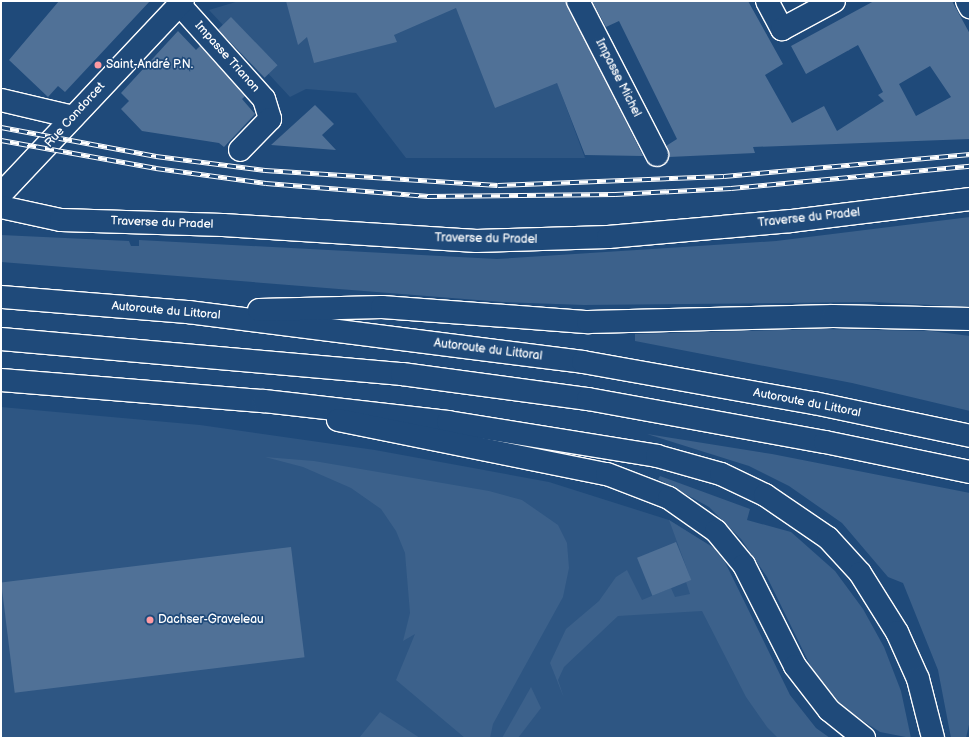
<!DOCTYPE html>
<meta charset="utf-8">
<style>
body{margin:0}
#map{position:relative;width:971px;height:739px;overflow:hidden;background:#1f4a7a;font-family:"Balsamiq Sans",sans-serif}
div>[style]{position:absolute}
.built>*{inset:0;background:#2e5683}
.green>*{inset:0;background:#3c618b}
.building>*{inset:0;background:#507197;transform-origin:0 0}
.roads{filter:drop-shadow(1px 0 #fff) drop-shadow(-1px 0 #fff) drop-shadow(0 1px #fff) drop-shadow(0 -1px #fff)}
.minor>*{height:22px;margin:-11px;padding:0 11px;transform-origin:11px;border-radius:11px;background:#1f4a7a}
.tertiary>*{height:22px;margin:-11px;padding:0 11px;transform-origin:11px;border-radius:11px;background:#1f4a7a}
.secondary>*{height:22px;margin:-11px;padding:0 11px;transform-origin:11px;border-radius:11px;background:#1f4a7a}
.motorway>*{height:22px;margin:-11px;padding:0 11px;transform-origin:11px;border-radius:11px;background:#1f4a7a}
.rail>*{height:4.5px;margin-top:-2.25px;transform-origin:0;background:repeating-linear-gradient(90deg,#1f4a7a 0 9px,#fff 0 18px);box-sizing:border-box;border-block:1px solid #fff}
.dots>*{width:11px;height:11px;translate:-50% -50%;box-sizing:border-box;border:2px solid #1f4a7a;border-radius:50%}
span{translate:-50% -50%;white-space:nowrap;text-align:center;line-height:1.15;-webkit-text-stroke:3.5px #1f4a7a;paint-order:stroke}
.street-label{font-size:12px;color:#fff}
.poi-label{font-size:12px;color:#fff}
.left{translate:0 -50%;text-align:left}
.frame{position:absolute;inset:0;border:2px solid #fff;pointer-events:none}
</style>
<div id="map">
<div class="built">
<div style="clip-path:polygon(239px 1px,527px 1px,585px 158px,406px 158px,356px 93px,306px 89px,290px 97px,209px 10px)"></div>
<div style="clip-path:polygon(1px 407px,200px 425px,375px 450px,549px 482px,669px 520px,714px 548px,792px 738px,1px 738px)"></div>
</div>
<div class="green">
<div style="clip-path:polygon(970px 217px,970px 307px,872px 302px,584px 305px,502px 302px,1px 262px,1px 235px,129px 241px,131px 246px,139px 246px,139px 240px,497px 259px,776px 241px)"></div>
<div style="clip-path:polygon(820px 329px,931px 331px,970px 336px,970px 411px,852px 383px,635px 341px,635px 334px)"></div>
<div style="clip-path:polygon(647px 434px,772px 454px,970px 493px,970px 720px,966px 738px,951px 738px,938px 670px,903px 583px,888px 577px,842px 523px,789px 486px,749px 466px)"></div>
<div style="clip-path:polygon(265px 457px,314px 461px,489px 491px,522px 500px,558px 525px,567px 543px,569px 568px,563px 597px,493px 724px,490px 738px,465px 738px,396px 680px,415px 634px,403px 641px,410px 613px,405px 553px,396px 531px,381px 509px,351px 488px,303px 467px)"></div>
<div style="clip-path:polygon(660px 476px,750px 509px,747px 520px,791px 532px,835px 571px,863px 609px,884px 647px,901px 691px,911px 738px,880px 732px,845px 709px,814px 673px,767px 577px,741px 539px,709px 507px,658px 479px)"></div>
<div style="clip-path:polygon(669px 520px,714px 548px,725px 562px,790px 695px,816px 728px,830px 738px,778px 738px,767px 727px,746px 697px,702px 611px,618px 616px,564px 667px,558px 680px,564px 698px,550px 663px,566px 629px,599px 601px,616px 577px,627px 570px,642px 600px,671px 588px,675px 597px,690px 594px,686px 582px,691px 580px)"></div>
<div style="clip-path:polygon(531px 687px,541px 708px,518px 738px,502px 738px)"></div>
<div style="clip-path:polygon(380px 712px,420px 738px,359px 738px)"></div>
</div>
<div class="building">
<div style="clip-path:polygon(59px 1px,150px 1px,65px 92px,58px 86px,48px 97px,9px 60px)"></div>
<div style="clip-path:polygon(286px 1px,566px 1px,643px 156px,585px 155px,557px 83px,495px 108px,456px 8px,394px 35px,397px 42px,314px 63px,307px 37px,298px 45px)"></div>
<div style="clip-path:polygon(evenodd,592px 1px,748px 1px,783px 64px,765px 75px,792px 123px,824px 106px,837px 131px,884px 101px,878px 95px,883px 92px,858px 45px,806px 74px,791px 46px,874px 1px,952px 1px,970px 34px,970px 139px,753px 147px,755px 153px,669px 157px,666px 146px,677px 139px,619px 21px,606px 27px,592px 1px,930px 66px,951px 97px,916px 116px,899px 84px,930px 66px)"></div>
<div style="left:231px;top:17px;width:67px;height:18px;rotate:46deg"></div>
<div style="clip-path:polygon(178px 31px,196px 50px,200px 46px,245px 96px,242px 99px,255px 114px,224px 147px,219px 143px,142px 131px,121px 109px,129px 101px,121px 93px)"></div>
<div style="clip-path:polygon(315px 105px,334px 124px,322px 135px,336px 150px,271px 145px)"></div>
<div style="left:676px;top:542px;width:41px;height:42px;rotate:68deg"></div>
<div style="left:291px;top:547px;width:111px;height:292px;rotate:83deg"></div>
</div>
<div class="roads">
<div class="minor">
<div style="left:578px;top:1px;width:173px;rotate:62.8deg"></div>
<div style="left:767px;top:1px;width:32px;rotate:62deg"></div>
<div style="left:782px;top:29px;width:59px;rotate:-28.3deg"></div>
<div style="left:967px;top:1px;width:7px;rotate:63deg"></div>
<div style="left:179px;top:4px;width:127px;rotate:48.2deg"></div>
<div style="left:264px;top:99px;width:21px;rotate:73deg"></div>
<div style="left:270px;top:119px;width:43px;rotate:134.1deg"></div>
<div style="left:1px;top:100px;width:74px;rotate:13.3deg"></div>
</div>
<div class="tertiary">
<div style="left:1px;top:194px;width:265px;rotate:-46.7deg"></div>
</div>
<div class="secondary">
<div style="left:1px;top:207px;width:61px;rotate:12.2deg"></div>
<div style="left:61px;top:220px;width:162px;rotate:1.8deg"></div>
<div style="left:223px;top:225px;width:254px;rotate:3.6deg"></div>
<div style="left:476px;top:241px;width:132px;rotate:-1.7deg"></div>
<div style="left:608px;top:237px;width:184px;rotate:-5deg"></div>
<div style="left:791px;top:221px;width:180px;rotate:-7deg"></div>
</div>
<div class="motorway">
<div style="left:1px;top:297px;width:188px;rotate:4.6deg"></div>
<div style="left:188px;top:312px;width:398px;rotate:7.2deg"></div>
<div style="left:583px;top:362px;width:235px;rotate:10.1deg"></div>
<div style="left:814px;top:403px;width:159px;rotate:11.9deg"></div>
<div style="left:259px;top:310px;width:123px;rotate:-1.4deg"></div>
<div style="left:382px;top:307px;width:207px;rotate:4.2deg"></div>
<div style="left:588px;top:322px;width:245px;rotate:-1.4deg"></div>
<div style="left:833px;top:316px;width:137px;rotate:1.3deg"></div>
<div style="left:1px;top:339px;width:403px;rotate:5deg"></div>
<div style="left:402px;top:374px;width:188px;rotate:7.7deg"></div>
<div style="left:588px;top:399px;width:241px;rotate:10.3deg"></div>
<div style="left:825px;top:442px;width:148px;rotate:11.7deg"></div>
<div style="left:1px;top:380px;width:264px;rotate:4.6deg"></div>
<div style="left:264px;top:401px;width:185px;rotate:6.5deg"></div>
<div style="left:448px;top:422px;width:212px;rotate:9.2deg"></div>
<div style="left:657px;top:456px;width:66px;rotate:15.7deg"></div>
<div style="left:721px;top:474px;width:49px;rotate:25.5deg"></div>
<div style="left:765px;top:495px;width:76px;rotate:34.3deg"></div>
<div style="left:828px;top:538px;width:47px;rotate:47.6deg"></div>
<div style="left:860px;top:573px;width:70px;rotate:57.9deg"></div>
<div style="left:897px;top:632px;width:51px;rotate:65.9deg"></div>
<div style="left:918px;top:679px;width:61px;rotate:75.7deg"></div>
<div style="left:338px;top:420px;width:274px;rotate:11.4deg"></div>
<div style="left:607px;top:474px;width:66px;rotate:21.2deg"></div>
<div style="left:669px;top:498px;width:57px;rotate:35.1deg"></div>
<div style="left:716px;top:531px;width:44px;rotate:50.5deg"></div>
<div style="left:744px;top:565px;width:113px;rotate:63.2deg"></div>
<div style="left:795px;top:666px;width:56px;rotate:52.3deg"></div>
<div style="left:829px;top:710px;width:45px;rotate:38.7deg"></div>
</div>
</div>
<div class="rail">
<div style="left:1px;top:127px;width:158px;rotate:10.6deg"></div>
<div style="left:156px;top:156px;width:110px;rotate:7.3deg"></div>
<div style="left:265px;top:170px;width:233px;rotate:3.7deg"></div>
<div style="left:498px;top:185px;width:226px;rotate:-2.3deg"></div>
<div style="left:724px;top:176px;width:247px;rotate:-5.1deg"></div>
<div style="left:1px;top:140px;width:158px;rotate:10.2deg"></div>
<div style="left:156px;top:168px;width:111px;rotate:7.8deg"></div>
<div style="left:266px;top:183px;width:163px;rotate:4.6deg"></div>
<div style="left:428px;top:196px;width:187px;rotate:-0.6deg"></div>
<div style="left:615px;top:194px;width:116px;rotate:-3deg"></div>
<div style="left:731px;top:188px;width:240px;rotate:-5.3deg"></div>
</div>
<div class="dots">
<div style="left:98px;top:65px;background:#ff9aa2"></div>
<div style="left:150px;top:620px;background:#ff9aa2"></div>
</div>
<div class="street-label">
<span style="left:227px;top:57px;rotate:48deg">Impasse Trianon</span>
<span style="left:618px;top:78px;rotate:63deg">Impasse Michel</span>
<span style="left:75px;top:115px;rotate:-48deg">Rue Condorcet</span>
<span style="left:809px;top:218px;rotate:-6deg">Traverse du Pradel</span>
<span style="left:162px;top:223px;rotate:2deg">Traverse du Pradel</span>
<span style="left:486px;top:239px;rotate:1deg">Traverse du Pradel</span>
<span style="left:166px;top:311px;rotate:5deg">Autoroute du Littoral</span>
<span style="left:488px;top:350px;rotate:7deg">Autoroute du Littoral</span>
<span style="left:807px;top:403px;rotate:11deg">Autoroute du Littoral</span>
</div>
<div class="poi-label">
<span class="left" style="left:106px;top:65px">Saint-André P.N.</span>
<span class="left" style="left:158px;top:620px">Dachser-Graveleau</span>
</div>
<div class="frame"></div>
</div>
